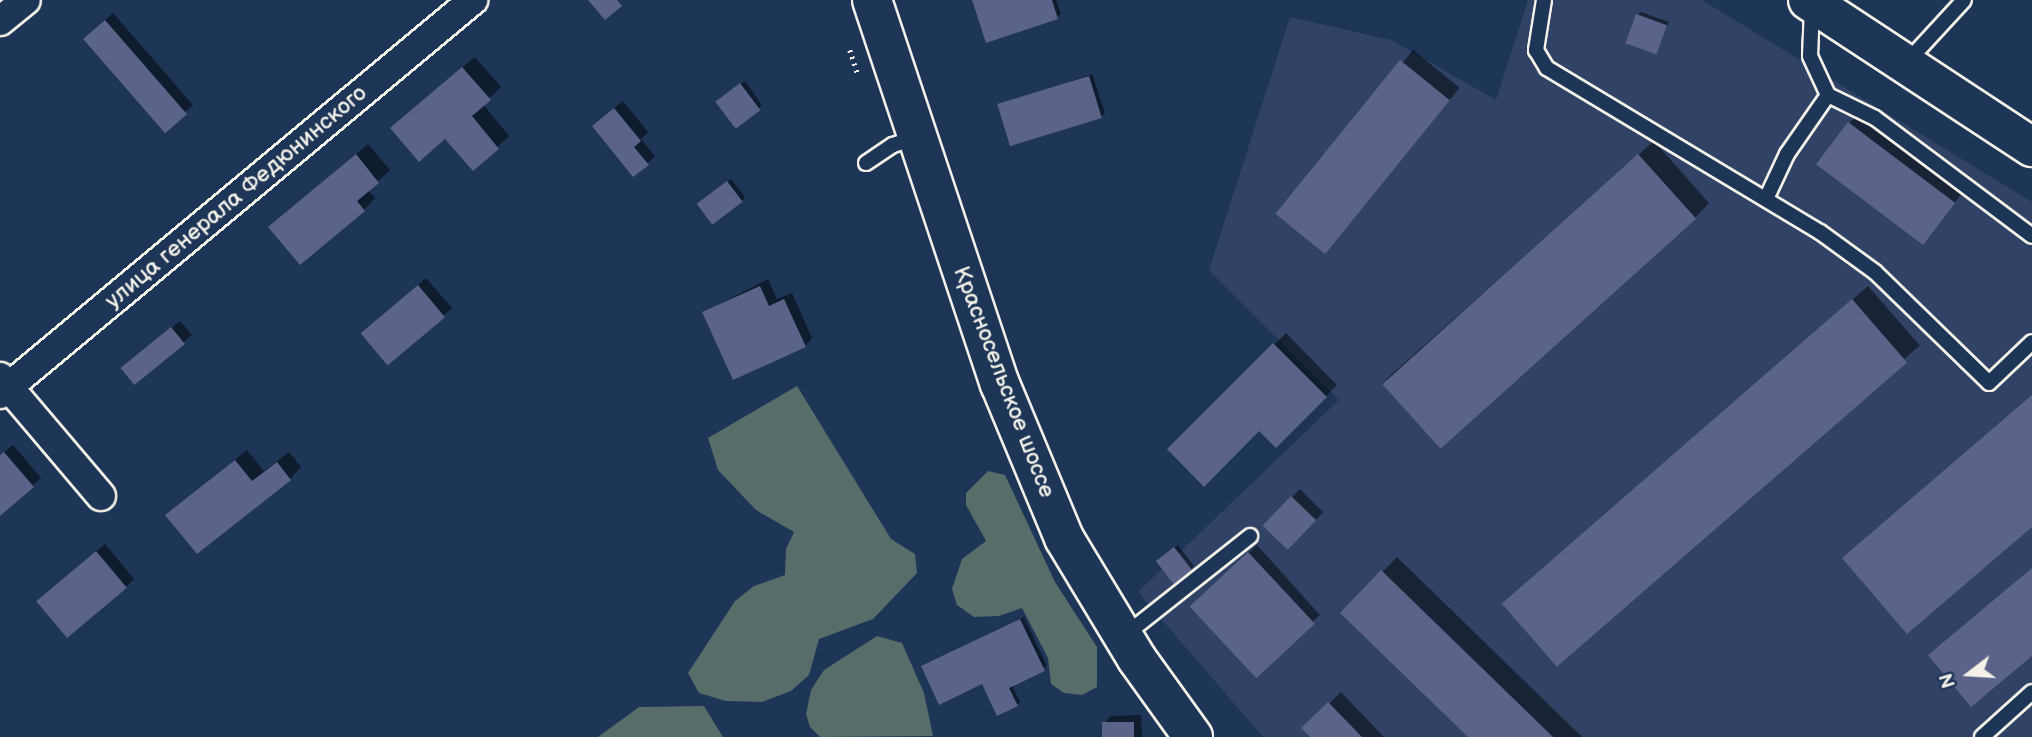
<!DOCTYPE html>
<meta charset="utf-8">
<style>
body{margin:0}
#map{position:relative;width:2032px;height:737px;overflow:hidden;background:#1d3557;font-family:"Balsamiq Sans",sans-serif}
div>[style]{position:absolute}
.built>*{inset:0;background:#304366}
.green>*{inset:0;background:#566d69}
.shadow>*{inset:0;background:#0007;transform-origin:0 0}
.building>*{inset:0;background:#5b638a;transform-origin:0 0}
.path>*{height:4.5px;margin-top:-2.25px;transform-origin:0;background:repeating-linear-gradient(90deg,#f4f1e8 0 2px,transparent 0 7px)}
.roads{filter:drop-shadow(2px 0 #f4f1e8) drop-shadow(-2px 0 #f4f1e8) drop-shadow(0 2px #f4f1e8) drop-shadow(0 -2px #f4f1e8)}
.lane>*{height:14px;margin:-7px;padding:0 7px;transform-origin:7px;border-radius:7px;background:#1d3557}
.street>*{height:28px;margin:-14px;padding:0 14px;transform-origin:14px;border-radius:14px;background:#1d3557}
.secondary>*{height:38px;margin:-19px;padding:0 19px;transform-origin:19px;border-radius:19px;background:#1d3557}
span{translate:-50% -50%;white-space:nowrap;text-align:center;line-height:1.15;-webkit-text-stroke:5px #1d3557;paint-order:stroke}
.street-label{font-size:23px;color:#f4f1e8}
.north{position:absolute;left:1934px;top:639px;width:70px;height:70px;-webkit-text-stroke:5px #1d3557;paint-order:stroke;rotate:253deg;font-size:19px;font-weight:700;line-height:28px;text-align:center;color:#f4f1e8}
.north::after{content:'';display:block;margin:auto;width:24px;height:32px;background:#f4f1e8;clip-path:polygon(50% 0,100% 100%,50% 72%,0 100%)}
</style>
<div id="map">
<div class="built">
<div style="clip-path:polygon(1528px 0,1702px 0,2032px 202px,2032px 737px,1263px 737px,1138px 592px,1339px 400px,1209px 270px,1290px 17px,1391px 40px,1496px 100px)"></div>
</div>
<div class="green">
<div style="clip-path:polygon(797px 386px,891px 539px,915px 554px,917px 573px,873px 619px,819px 639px,809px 675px,791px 691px,762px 702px,726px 701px,699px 693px,688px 673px,735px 601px,754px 586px,785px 575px,786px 549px,794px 532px,756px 510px,718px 470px,708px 438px)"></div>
<div style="clip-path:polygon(988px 471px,1005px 475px,1055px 582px,1097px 647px,1097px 687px,1082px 695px,1064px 693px,1051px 684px,1048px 658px,1022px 608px,999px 616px,974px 617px,957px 605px,952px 589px,962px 559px,986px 541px,966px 505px,966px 493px)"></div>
<div style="clip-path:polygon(877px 636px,902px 643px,924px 693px,933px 736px,820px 737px,810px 727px,806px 714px,811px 690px,824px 670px)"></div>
<div style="clip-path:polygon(704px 706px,723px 737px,598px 737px,639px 707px)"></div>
</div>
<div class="shadow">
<div style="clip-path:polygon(974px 0,1056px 0,1061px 14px,1057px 17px)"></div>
<div style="clip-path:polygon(1641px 12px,1669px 22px,1655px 52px,1638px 15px)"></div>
<div style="clip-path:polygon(113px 13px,193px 105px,185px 112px,93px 31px)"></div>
<div style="left:1413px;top:50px;width:60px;height:213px;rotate:39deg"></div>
<div style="clip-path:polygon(475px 57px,501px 87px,483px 104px,509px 136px,473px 169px,445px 136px,404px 117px)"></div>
<div style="clip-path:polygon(1092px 74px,1105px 113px,1101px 116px,1000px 107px)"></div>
<div style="clip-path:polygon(745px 81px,762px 105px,759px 108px,721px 98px)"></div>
<div style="clip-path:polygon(623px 101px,648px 132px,641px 139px,655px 156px,647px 164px,602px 118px)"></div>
<div style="clip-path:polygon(1857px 116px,1962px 193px,1925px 242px,1849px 123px)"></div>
<div style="clip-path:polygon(1654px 141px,1709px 203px,1695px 218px,1383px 382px)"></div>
<div style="clip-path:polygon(368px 144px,390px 170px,368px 190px,375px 198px,364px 210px,282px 216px)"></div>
<div style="clip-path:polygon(731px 179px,745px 197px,742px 201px,702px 200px)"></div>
<div style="clip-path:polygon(426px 278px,452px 308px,388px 363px,371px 326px)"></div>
<div style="clip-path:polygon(768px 279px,777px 299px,792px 293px,812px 338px,805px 346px,704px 312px)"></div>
<div style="left:1868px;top:286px;width:79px;height:463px;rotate:49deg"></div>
<div style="clip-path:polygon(180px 321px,192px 335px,136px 383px,131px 361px)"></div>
<div style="clip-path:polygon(1286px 333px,1337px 385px,1276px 446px,1259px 429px,1169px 449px)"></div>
<div style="clip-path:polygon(13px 445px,41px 478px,0 514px,0 456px)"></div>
<div style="clip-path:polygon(247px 450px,264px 471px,289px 452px,301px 467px,290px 479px,167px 515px)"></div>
<div style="left:1300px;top:489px;width:33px;height:50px;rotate:45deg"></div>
<div style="clip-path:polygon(105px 544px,134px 579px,126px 587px,46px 593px)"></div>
<div style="clip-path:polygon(1178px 545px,1194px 566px,1191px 569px,1161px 558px)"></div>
<div style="clip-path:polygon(1257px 545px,1320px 615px,1312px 622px,1199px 598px)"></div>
<div style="clip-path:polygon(1397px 557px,1582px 737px,1471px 737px,1342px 613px)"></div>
<div style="clip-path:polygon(1024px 617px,1047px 666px,1012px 685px,1020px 702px,1017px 705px,983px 682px,923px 666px)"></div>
<div style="clip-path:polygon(1341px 692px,1384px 737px,1312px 737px,1304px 728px)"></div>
<div style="clip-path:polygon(1141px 715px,1142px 737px,1104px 737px,1104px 724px,1111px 716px)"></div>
</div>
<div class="building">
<div style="clip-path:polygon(588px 0,617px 0,622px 6px,605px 20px)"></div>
<div style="clip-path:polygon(972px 0,1052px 0,1058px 19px,986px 43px)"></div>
<div style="left:1636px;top:14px;width:33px;height:31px;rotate:20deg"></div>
<div style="left:105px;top:20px;width:125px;height:29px;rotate:49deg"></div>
<div style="left:1400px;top:60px;width:64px;height:198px;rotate:39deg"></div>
<div style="clip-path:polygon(462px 67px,491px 100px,472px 116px,499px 149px,473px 171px,445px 139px,419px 162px,390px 128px)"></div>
<div style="left:1089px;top:76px;width:44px;height:96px;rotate:73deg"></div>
<div style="left:740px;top:83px;width:34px;height:31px;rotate:53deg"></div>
<div style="clip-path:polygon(614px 108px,641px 141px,634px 147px,649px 165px,633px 177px,592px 126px)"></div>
<div style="left:1848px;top:122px;width:134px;height:53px;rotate:37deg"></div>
<div style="clip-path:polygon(356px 154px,379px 183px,357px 201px,365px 211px,300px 265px,268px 227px)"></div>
<div style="left:1638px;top:154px;width:87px;height:344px;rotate:48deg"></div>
<div style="left:727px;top:181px;width:26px;height:38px;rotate:53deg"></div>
<div style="left:418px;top:285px;width:42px;height:75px;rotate:50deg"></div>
<div style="clip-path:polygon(760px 286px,769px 306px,784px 299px,806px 347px,733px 380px,702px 312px)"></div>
<div style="left:1852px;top:299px;width:84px;height:464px;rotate:49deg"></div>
<div style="left:171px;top:327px;width:22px;height:65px;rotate:51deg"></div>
<div style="clip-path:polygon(1273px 343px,1327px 397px,1276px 448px,1259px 431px,1204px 487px,1167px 449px)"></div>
<div style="clip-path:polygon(2032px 395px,2032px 527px,1907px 634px,1842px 558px)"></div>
<div style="clip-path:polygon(4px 452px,34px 487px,0 516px,0 455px)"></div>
<div style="clip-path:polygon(235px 460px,252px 481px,277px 462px,291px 480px,197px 554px,165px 515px)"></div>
<div style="left:1291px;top:496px;width:35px;height:41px;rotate:44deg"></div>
<div style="left:1174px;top:547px;width:29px;height:23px;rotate:52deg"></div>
<div style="left:96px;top:551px;width:48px;height:78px;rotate:50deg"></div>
<div style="left:1248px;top:552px;width:98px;height:80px;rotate:47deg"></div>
<div style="clip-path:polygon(2032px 568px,2032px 656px,1971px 707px,1928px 655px)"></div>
<div style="clip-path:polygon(1381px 570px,1553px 737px,1468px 737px,1340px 613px)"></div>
<div style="clip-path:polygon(1020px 619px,1045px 671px,1009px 688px,1018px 706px,997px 716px,982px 684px,939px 705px,921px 666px)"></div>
<div style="clip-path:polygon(1328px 702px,1362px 737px,1310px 737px,1301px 728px)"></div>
<div style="left:1134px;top:722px;width:15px;height:32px;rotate:90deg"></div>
</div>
<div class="path">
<div style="left:850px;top:50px;width:26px;rotate:72deg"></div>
</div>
<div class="roads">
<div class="lane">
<div style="left:1544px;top:0;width:51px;rotate:99.1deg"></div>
<div style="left:1536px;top:50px;width:21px;rotate:59deg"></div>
<div style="left:1547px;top:68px;width:318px;rotate:31deg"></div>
<div style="left:1820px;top:232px;width:68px;rotate:36deg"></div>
<div style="left:1875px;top:272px;width:159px;rotate:44.2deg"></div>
<div style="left:1989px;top:383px;width:59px;rotate:-43.6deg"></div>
<div style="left:1907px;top:62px;width:84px;rotate:-47.4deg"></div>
<div style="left:1828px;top:95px;width:52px;rotate:26.1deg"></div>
<div style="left:1875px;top:118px;width:196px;rotate:36.9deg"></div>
<div style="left:866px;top:163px;width:32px;rotate:-34deg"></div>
<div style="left:893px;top:145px;width:23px;rotate:-18deg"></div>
<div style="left:1766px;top:199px;width:50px;rotate:-65deg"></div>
<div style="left:1787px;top:154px;width:72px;rotate:-55.2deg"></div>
<div style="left:1828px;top:95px;width:43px;rotate:-114.8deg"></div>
<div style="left:1810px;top:56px;width:47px;rotate:-87.6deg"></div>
<div style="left:1124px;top:636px;width:161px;rotate:-38.4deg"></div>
<div style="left:1982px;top:737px;width:67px;rotate:-42deg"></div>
</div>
<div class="street">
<div style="left:0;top:21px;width:33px;rotate:-39deg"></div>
<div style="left:0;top:377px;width:156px;rotate:49.7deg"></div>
<div style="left:0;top:394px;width:616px;rotate:-39.79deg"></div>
</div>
<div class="secondary">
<div style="left:872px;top:0;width:405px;rotate:71.6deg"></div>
<div style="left:1000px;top:384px;width:167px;rotate:67.4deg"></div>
<div style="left:1064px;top:538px;width:141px;rotate:58.9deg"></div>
<div style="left:1137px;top:659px;width:96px;rotate:54.3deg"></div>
<div style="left:1808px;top:0;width:268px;rotate:33.3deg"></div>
</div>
</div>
<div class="street-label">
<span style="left:236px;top:197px;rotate:-40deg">улица генерала Федюнинского</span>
<span style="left:1004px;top:382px;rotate:69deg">Красносельское шоссе</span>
</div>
<div class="north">N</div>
</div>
